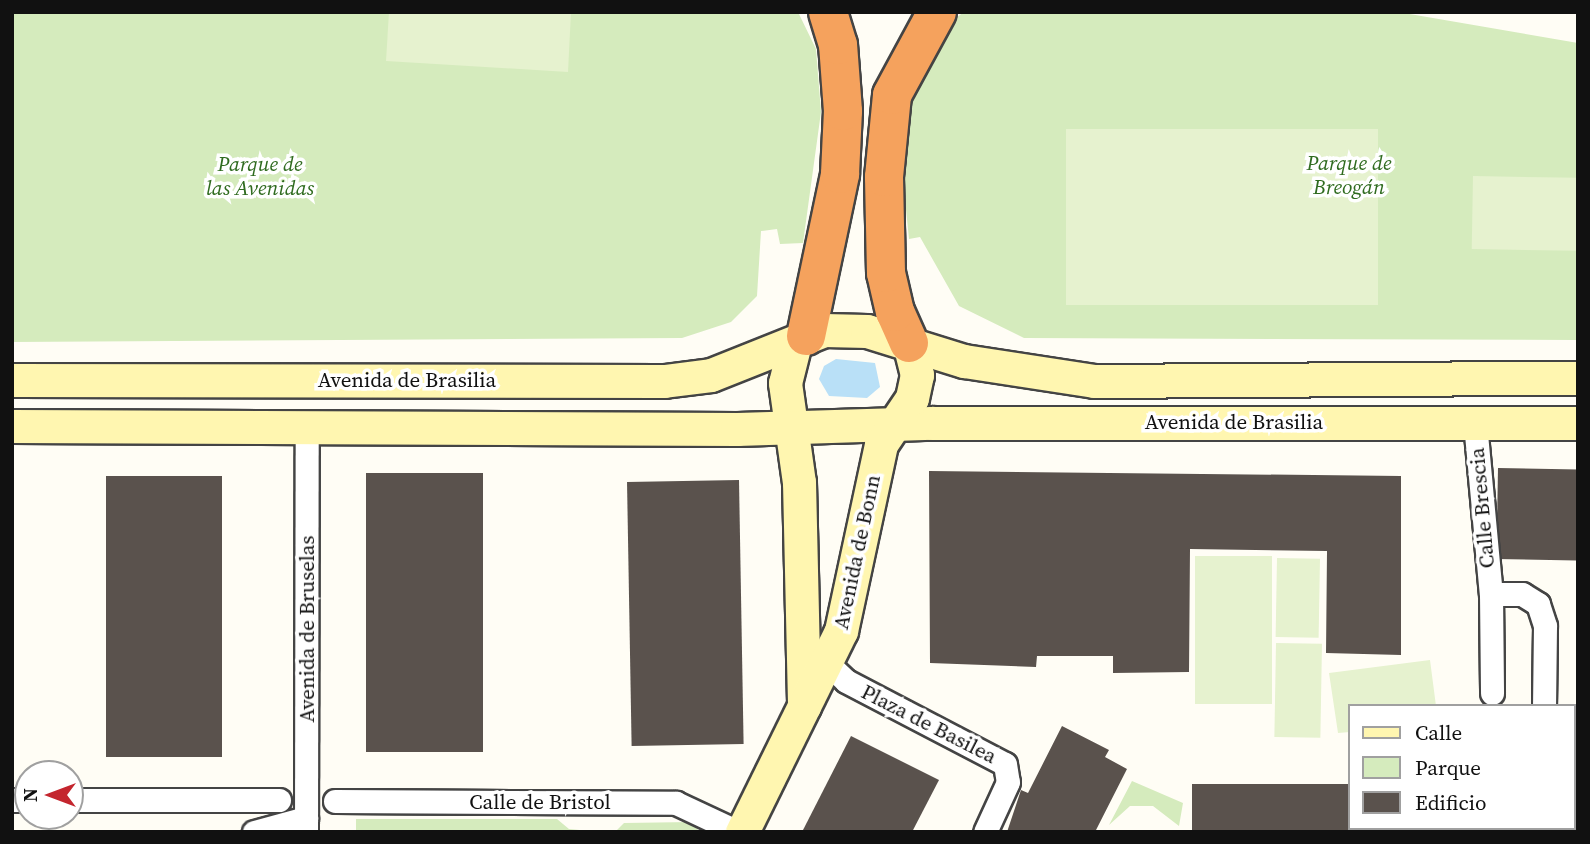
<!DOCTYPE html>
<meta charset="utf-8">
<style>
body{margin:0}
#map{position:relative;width:1590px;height:844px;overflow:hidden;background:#fffdf5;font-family:"Source Serif 4",serif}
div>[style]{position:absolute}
.green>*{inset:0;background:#d5ebbd}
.pitch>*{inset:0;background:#e6f2cf;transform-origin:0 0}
.water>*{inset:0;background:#b9e0f7}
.building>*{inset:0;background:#5a524d;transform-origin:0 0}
.roads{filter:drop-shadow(2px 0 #444) drop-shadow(-2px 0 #444) drop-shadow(0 2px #444) drop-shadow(0 -2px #444)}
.street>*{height:23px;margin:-11.5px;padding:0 11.5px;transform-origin:11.5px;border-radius:11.5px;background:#fff}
.secondary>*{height:33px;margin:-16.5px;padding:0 16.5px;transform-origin:16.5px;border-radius:16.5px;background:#fff6b0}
.highway>*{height:38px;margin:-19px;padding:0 19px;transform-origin:19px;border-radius:19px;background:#f5a25d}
span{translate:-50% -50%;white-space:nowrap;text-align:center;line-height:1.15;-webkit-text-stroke:7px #fff;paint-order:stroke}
.park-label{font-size:21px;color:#2f6b1f;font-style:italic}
.street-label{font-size:21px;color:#111}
.frame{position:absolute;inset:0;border:14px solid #111;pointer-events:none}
.legend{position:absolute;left:1348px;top:704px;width:228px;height:126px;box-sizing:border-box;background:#fff;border:2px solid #a0a0a0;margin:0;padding:9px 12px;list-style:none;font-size:21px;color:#111}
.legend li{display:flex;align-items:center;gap:14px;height:35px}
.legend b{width:35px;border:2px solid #a0a0a0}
.north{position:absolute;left:14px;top:760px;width:70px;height:70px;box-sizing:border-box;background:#fff;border:2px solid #a0a0a0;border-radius:50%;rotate:270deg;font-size:19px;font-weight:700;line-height:28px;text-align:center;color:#111}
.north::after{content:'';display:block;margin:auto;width:24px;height:32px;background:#c4262e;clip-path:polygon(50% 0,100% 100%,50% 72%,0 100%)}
</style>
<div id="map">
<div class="green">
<div style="clip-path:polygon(12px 12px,798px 12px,816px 49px,821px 112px,803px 243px,780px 244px,777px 229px,761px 231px,757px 296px,731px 322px,682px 338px,12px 342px)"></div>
<div style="clip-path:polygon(964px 12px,1398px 12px,1578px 43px,1578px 340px,1024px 338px,959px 306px,920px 237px,909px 239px,903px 180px,908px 106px,930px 37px)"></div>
<div style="clip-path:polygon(1132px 781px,1183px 803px,1179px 826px,1153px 806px,1130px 806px,1109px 825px)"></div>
<div style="clip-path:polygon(356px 819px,557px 819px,569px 829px,601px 832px,356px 832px)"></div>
<div style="clip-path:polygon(691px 822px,700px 832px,615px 832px,624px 823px)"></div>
</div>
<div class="pitch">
<div style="clip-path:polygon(389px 12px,571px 12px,568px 72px,386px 61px)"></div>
<div style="left:1066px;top:129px;width:312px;height:176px"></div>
<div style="left:1473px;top:176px;width:105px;height:73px;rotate:1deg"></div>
<div style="left:1195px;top:556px;width:77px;height:148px"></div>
<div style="left:1277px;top:558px;width:43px;height:79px;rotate:1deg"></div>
<div style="left:1276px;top:643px;width:46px;height:94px;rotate:1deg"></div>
<div style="clip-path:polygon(1430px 660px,1436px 706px,1350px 706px,1350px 732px,1338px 733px,1329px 673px)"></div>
</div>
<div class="water">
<div style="clip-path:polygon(836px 359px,875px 363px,880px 387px,867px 398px,829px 396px,819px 379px,824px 366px)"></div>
</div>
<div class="building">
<div style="left:1498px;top:468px;width:80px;height:91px;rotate:1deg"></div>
<div style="clip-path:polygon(929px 471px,1401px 476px,1401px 655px,1326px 653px,1327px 551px,1190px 549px,1189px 672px,1113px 673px,1113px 656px,1037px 656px,1036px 667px,930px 663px)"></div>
<div style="left:366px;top:473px;width:117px;height:279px"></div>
<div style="left:106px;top:476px;width:116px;height:281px"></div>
<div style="left:739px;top:480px;width:264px;height:112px;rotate:89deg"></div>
<div style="clip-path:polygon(1062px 726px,1109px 750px,1105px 757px,1127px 769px,1095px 832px,1007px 832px,1021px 790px,1028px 793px)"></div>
<div style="clip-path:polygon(851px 736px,939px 780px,912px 832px,802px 832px)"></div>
<div style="left:1192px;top:784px;width:158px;height:48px"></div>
</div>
<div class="roads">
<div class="street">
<div style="left:1475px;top:423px;width:172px;rotate:84.7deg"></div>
<div style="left:1491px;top:594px;width:99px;rotate:89.4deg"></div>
<div style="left:1491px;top:594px;width:31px"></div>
<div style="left:1522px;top:594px;width:19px;rotate:32deg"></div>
<div style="left:1538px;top:604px;width:23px;rotate:72deg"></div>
<div style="left:1545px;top:626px;width:80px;rotate:90.7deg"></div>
<div style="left:828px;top:664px;width:25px;rotate:43deg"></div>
<div style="left:846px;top:681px;width:179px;rotate:27.6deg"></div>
<div style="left:1005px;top:764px;width:18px;rotate:81deg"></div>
<div style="left:1008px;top:782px;width:55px;rotate:114.7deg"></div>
<div style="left:12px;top:800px;width:16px"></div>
<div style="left:70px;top:800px;width:209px"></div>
<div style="left:335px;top:801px;width:341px;rotate:0.3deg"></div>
<div style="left:676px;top:803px;width:68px;rotate:25.1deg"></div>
<div style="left:254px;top:832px;width:54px;rotate:-15.1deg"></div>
<div style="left:306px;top:832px;width:406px;rotate:-89.9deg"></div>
<div style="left:1543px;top:832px;width:4px;rotate:-90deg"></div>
</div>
<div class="secondary">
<div style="left:795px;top:343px;width:41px;rotate:104deg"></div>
<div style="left:785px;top:383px;width:100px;rotate:82deg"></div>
<div style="left:799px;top:482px;width:224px;rotate:88.7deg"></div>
<div style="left:12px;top:380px;width:652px;rotate:0.09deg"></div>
<div style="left:664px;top:381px;width:47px;rotate:-7.3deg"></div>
<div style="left:711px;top:375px;width:122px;rotate:-21.7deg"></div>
<div style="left:824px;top:330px;width:43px;rotate:1.3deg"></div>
<div style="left:867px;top:331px;width:102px;rotate:17.2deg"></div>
<div style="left:964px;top:361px;width:132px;rotate:8.7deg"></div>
<div style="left:1094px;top:381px;width:484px;rotate:-0.4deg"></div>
<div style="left:12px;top:426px;width:725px;rotate:0.24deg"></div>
<div style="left:737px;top:429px;width:195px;rotate:-1.8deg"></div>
<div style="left:932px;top:423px;width:646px"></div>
<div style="left:742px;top:832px;width:224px;rotate:-63.8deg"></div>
<div style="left:841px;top:631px;width:191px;rotate:-77.9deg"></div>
<div style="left:881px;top:444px;width:55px;rotate:-56deg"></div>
<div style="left:912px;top:398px;width:24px;rotate:-78deg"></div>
<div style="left:917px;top:375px;width:33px;rotate:-104deg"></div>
</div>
<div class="highway">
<div style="left:806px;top:336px;width:166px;rotate:-78.1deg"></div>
<div style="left:840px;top:174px;width:63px;rotate:-87.3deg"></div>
<div style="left:843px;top:111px;width:66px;rotate:-94.3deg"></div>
<div style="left:838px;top:45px;width:34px;rotate:-107deg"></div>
<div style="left:909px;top:343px;width:34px;rotate:-114deg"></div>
<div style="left:895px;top:312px;width:40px;rotate:-103deg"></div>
<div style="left:886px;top:273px;width:96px;rotate:-91.2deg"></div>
<div style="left:884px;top:177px;width:82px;rotate:-84.4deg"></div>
<div style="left:892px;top:95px;width:94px;rotate:-61.5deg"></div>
</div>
</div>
<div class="park-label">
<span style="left:1349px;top:175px">Parque de<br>Breogán</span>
<span style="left:260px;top:176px">Parque de<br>las Avenidas</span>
</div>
<div class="street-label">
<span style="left:407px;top:380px">Avenida de Brasilia</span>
<span style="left:1234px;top:422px">Avenida de Brasilia</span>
<span style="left:1482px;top:508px;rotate:-95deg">Calle Brescia</span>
<span style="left:857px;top:552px;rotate:-78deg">Avenida de Bonn</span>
<span style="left:307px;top:629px;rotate:-90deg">Avenida de Bruselas</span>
<span style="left:929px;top:724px;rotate:27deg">Plaza de Basilea</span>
<span style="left:540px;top:802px">Calle de Bristol</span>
</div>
<div class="frame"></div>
<ul class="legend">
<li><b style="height:9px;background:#fff6b0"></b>Calle</li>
<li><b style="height:19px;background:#d5ebbd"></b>Parque</li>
<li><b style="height:19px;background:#5a524d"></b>Edificio</li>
</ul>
<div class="north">N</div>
</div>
